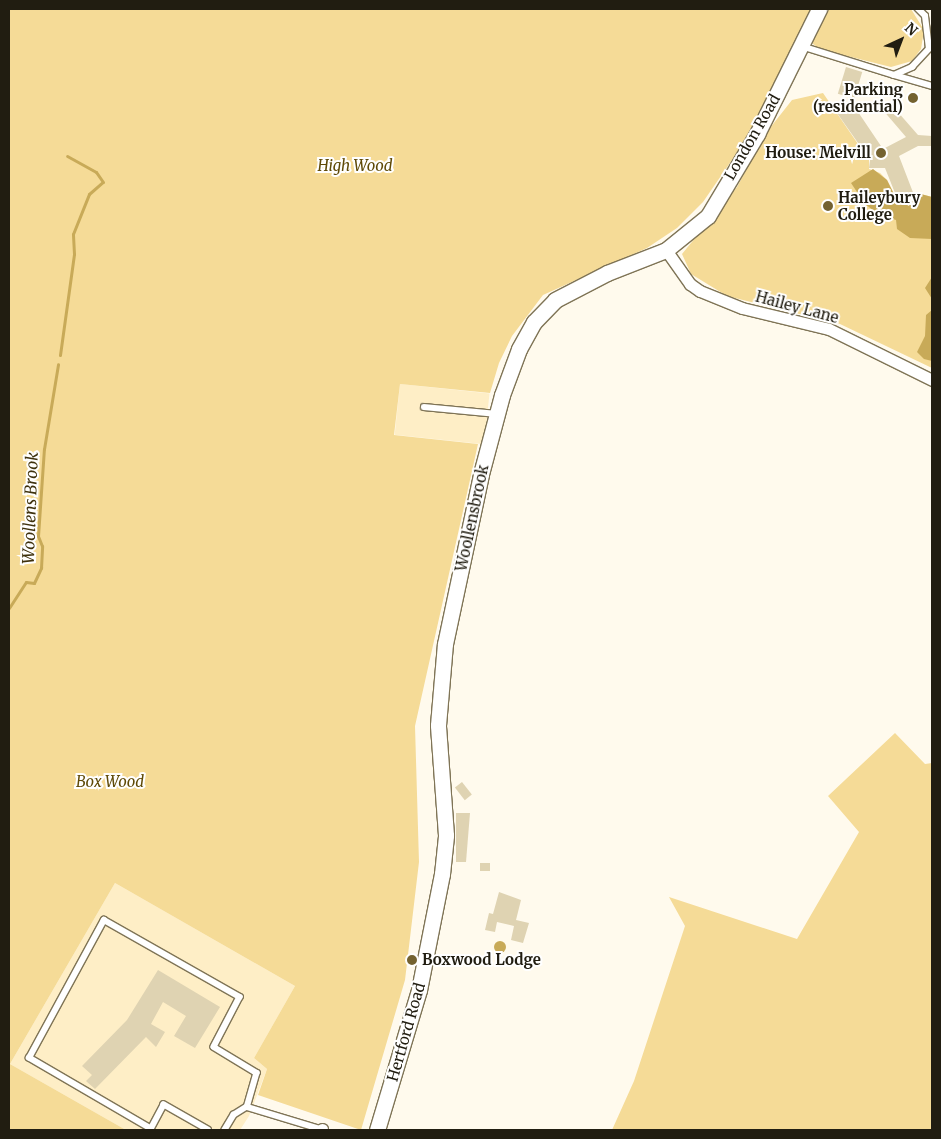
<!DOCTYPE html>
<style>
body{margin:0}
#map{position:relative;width:941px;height:1139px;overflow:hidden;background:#fffaed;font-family:Merriweather,serif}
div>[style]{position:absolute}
.built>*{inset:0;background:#feeec6;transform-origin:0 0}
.green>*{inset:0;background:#f5db97}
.water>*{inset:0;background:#c8aa58}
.round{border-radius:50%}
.stream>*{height:3px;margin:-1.5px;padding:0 1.5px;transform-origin:1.5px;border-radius:1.5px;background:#c8aa58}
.building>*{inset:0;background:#dfd3b2;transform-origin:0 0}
.roads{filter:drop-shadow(1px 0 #7f7456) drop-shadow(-1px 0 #7f7456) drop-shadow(0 1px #7f7456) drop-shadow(0 -1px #7f7456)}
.service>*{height:5.5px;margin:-2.75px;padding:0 2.75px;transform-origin:2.75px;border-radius:2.75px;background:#fff}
.minor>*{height:11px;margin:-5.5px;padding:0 5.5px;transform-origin:5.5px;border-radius:5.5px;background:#fff}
.secondary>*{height:15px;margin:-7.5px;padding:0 7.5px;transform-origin:7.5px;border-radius:7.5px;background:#fff}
.dots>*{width:14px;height:14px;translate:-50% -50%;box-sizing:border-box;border:2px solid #fff;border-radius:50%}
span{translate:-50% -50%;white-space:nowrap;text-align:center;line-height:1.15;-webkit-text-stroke:4px #fff;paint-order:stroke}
.poi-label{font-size:15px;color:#211d11;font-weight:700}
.right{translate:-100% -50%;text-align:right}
.left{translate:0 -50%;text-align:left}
.street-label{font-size:15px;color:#211d11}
.park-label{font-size:15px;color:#5f4a07;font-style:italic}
.water-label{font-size:16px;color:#3e310d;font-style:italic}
.frame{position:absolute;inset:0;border:10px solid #211d11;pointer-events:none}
.north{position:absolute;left:876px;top:15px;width:50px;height:50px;-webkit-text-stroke:4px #fff;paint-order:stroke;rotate:43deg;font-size:14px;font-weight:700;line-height:20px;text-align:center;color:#211d11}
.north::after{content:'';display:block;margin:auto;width:18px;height:22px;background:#211d11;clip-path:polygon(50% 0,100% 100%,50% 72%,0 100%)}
</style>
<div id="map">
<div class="built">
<div style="left:400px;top:384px;width:90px;height:51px;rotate:6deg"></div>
<div style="clip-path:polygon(115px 883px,295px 986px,254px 1058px,267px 1069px,249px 1116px,240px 1130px,126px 1130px,10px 1064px)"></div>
</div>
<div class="green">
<div style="clip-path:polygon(9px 9px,813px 9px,771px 95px,734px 157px,703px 202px,677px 228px,647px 248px,543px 295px,512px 336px,499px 363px,490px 393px,400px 384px,394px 435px,478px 444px,415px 726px,419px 862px,405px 980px,361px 1130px,258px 1095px,267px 1069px,254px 1058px,295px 986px,115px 883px,10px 1064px,126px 1130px,9px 1130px)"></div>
<div style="clip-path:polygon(829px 9px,911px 9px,924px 30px,921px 49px,912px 61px,891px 67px,819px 49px,812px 43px)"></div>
<div style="clip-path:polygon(823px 93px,869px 160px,869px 169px,880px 173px,887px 180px,897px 200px,909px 206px,917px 193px,932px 197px,932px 368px,840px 324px,727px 296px,691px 274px,682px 254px,737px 187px,766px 133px,792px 100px)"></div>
<div style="clip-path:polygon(895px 733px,925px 764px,932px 763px,932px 1130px,612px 1130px,634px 1081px,685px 926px,669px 897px,797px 939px,859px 832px,828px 796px)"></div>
</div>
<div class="water">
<div style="clip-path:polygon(873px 169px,887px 180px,897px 200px,909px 206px,917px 193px,932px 197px,932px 239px,910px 238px,897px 229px,896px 220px,878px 214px,865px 204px,851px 183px)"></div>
<div style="clip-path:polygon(931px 246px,932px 247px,932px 299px,925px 288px,932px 277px)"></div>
<div style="clip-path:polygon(932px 310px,932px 361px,924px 359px,917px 352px,925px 336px,926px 315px)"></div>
<div class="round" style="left:494px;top:941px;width:12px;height:12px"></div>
</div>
<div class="stream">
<div style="left:60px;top:355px;width:102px;rotate:-82.1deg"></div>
<div style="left:74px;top:254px;width:20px;rotate:-93deg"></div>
<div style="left:73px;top:234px;width:43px;rotate:-68.2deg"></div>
<div style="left:89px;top:194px;width:18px;rotate:-41deg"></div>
<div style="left:103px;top:182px;width:12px;rotate:-125deg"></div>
<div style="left:96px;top:172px;width:33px;rotate:-151deg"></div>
<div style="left:9px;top:608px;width:31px;rotate:-57deg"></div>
<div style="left:26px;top:582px;width:8px;rotate:7deg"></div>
<div style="left:34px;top:583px;width:17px;rotate:-65deg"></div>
<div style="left:41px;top:568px;width:22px;rotate:-87deg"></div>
<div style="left:42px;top:546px;width:11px;rotate:-112deg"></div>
<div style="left:38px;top:536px;width:87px;rotate:-86.1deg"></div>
<div style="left:44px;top:449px;width:86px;rotate:-80.6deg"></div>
</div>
<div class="building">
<div style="left:846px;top:67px;width:17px;height:28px;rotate:17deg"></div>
<div style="clip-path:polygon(852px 103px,883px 149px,906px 137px,882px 109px,890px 103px,918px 135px,932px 136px,932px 146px,918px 146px,899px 156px,914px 195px,897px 198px,885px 168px,869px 168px,870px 160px,837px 113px)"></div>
<div style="left:462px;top:782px;width:16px;height:9px;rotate:52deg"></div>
<div style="clip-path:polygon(456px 813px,470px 813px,466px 862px,456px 862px)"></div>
<div style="left:480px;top:863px;width:10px;height:8px"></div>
<div style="clip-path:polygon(499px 892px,521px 900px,516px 920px,529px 923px,523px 943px,511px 940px,514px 926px,497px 922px,495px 932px,485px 930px,489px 913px,493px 914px)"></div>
<div style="clip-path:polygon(158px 970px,220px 1007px,195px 1048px,174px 1036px,186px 1016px,163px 1002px,151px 1024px,165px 1032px,156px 1047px,146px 1037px,95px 1089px,86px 1081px,92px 1075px,82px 1066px,127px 1020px)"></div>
</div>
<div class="roads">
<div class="service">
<div style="left:801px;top:46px;width:97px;rotate:17.3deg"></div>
<div style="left:894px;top:75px;width:20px;rotate:-24deg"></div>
<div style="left:912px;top:67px;width:25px;rotate:-47deg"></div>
<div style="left:929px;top:49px;width:33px;rotate:-97deg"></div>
<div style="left:925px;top:16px;width:10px;rotate:-135deg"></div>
<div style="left:894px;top:75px;width:40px;rotate:16deg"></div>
<div style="left:424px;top:407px;width:73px;rotate:5.5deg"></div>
<div style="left:247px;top:1107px;width:79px;rotate:16.8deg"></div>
<div style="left:208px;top:1130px;width:51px;rotate:-150.4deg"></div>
<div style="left:164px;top:1105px;width:27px;rotate:118deg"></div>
<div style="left:151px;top:1129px;width:141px;rotate:-149.8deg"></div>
<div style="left:29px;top:1058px;width:157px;rotate:-61.5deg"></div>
<div style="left:104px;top:920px;width:156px;rotate:29.5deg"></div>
<div style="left:240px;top:997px;width:56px;rotate:117.5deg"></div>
<div style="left:214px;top:1047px;width:50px;rotate:31.2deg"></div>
<div style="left:257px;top:1073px;width:35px;rotate:106deg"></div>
<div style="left:247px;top:1107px;width:15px;rotate:148deg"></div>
<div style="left:234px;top:1115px;width:17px;rotate:121deg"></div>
</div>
<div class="minor">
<div style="left:666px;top:250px;width:42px;rotate:54.8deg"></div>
<div style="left:690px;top:284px;width:12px;rotate:35deg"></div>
<div style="left:700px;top:291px;width:45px;rotate:22deg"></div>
<div style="left:742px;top:308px;width:89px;rotate:13.6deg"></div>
<div style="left:829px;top:329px;width:115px;rotate:26.3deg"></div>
<div style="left:322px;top:1130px;width:1px;rotate:-90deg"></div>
</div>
<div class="secondary">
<div style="left:377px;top:1130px;width:146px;rotate:-73.3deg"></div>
<div style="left:419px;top:990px;width:118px;rotate:-78.8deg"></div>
<div style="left:442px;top:874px;width:39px;rotate:-84deg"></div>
<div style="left:446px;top:835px;width:110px;rotate:-94.2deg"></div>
<div style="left:438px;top:725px;width:81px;rotate:-85.1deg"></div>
<div style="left:445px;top:644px;width:174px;rotate:-78deg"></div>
<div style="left:481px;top:474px;width:82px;rotate:-75.1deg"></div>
<div style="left:502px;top:395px;width:49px;rotate:-69.7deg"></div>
<div style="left:519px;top:349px;width:31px;rotate:-61deg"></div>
<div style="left:534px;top:322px;width:30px;rotate:-46deg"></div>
<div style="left:555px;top:300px;width:59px;rotate:-27.4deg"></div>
<div style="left:607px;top:273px;width:63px;rotate:-21.3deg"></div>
<div style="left:666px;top:250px;width:54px;rotate:-39deg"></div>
<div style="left:708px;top:216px;width:96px;rotate:-59.1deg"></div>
<div style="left:757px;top:134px;width:140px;rotate:-63.6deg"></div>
</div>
</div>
<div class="dots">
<div style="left:913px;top:98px;background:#746230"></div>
<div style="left:881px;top:153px;background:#746230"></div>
<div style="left:828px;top:206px;background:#746230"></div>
<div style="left:412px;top:960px;background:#746230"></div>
</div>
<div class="poi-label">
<span class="right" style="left:903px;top:98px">Parking<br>(residential)</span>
<span class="right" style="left:871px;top:153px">House: Melvill</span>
<span class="left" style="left:838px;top:206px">Haileybury<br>College</span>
<span class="left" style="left:422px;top:960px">Boxwood Lodge</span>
</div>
<div class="street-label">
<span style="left:752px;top:137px;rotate:-60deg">London Road</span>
<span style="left:797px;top:307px;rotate:15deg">Hailey Lane</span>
<span style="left:472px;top:518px;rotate:-78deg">Woollensbrook</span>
<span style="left:406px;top:1032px;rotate:-74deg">Hertford Road</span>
</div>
<div class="park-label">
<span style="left:355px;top:166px">High Wood</span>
<span style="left:110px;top:782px">Box Wood</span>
</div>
<div class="water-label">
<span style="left:30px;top:508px;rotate:-88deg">Woollens Brook</span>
</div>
<div class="frame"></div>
<div class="north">N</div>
</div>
